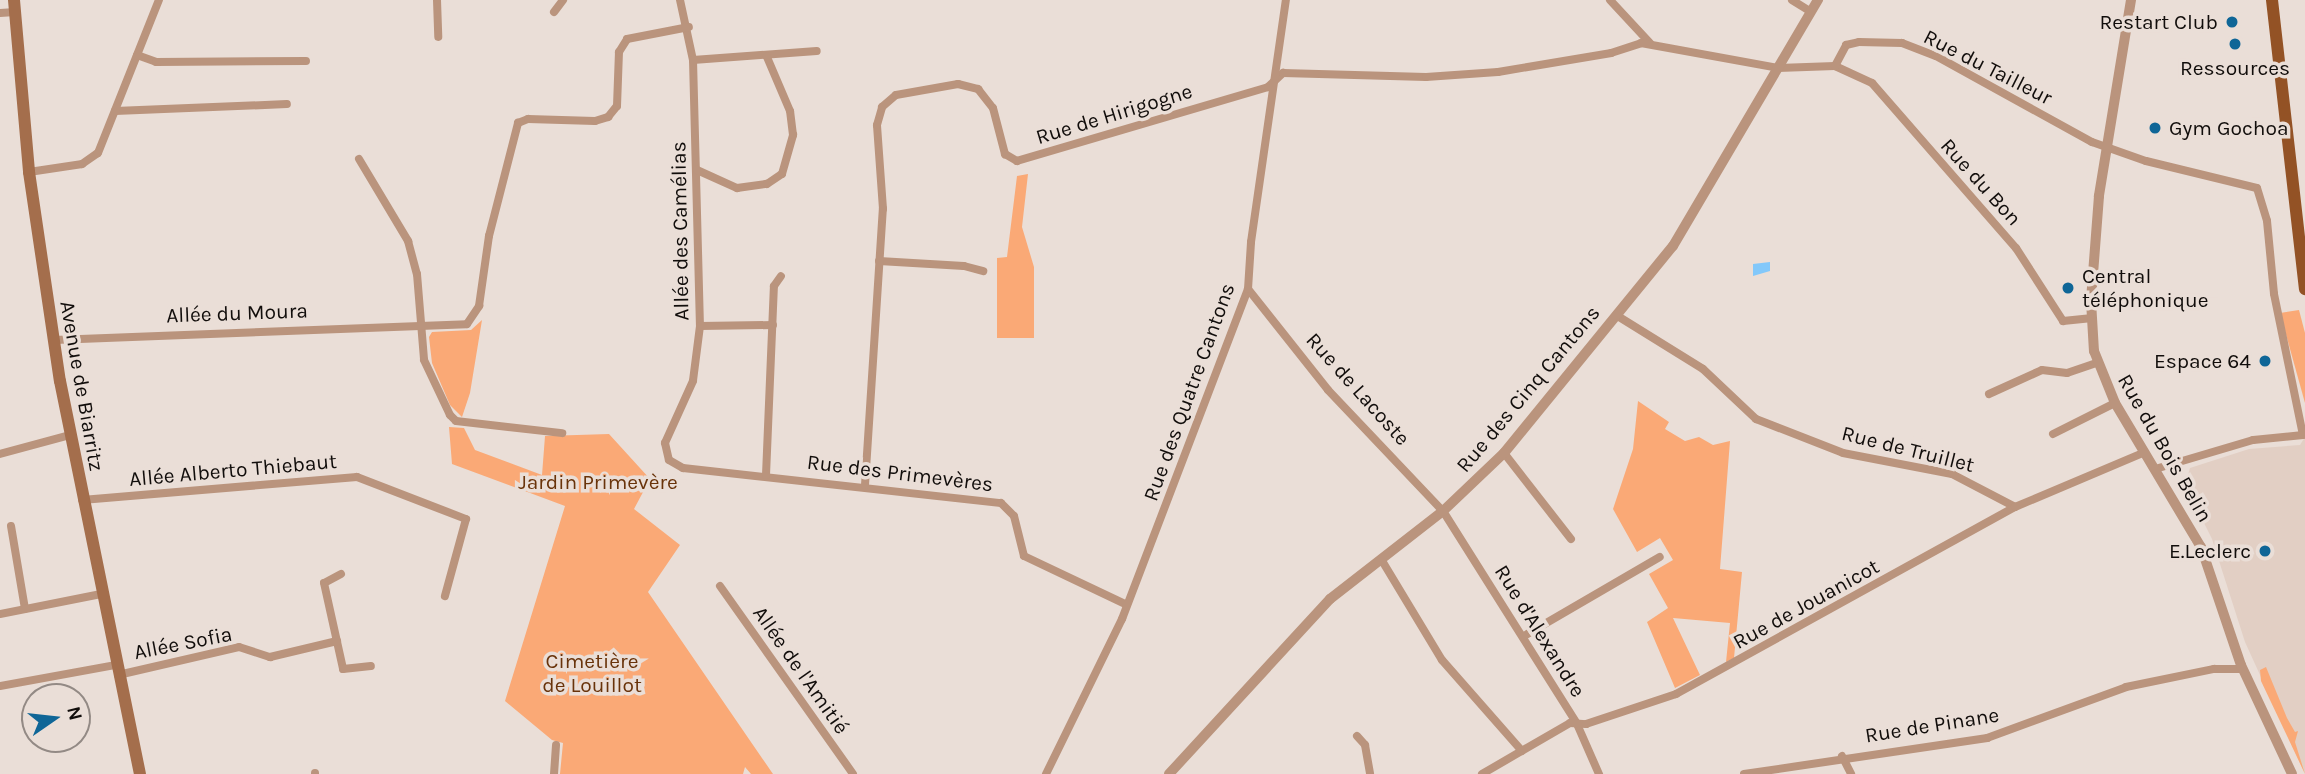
<!DOCTYPE html>
<meta charset="utf-8">
<style>
body{margin:0}
#map{position:relative;width:2305px;height:774px;overflow:hidden;background:#eaded7;font-family:Karla,sans-serif}
div>[style]{position:absolute}
.built>*{inset:0;background:#e2cfc4}
.green>*{inset:0;background:#faa976}
.water>*{inset:0;background:#83c8fa}
.minor>*{height:8px;margin:-4px;padding:0 4px;transform-origin:4px;border-radius:4px;background:#ba947d}
.tertiary>*{height:10px;margin:-5px;padding:0 5px;transform-origin:5px;border-radius:5px;background:#ba947d}
.secondary>*{height:12px;margin:-6px;padding:0 6px;transform-origin:6px;border-radius:6px;background:#a46e4c}
.primary>*{height:12px;margin:-6px;padding:0 6px;transform-origin:6px;border-radius:6px;background:#935225}
.dots>*{width:19px;height:19px;translate:-50% -50%;box-sizing:border-box;border:4px solid #eaded7;border-radius:50%}
span{translate:-50% -50%;white-space:nowrap;text-align:center;line-height:1.15;-webkit-text-stroke:7px #eaded7;paint-order:stroke}
.poi-label{font-size:21px;color:#110d0b}
.right{translate:-100% -50%;text-align:right}
.left{translate:0 -50%;text-align:left}
.street-label{font-size:21px;color:#110d0b}
.park-label{font-size:21px;color:#69330a}
.north{position:absolute;left:21px;top:683px;width:70px;height:70px;box-sizing:border-box;background:#eaded7;border:2px solid #938a85;border-radius:50%;rotate:76deg;font-size:19px;font-weight:700;line-height:28px;text-align:center;color:#110d0b}
.north::after{content:'';display:block;margin:auto;width:24px;height:32px;background:#0f6697;clip-path:polygon(50% 0,100% 100%,50% 72%,0 100%)}
</style>
<div id="map">
<div class="built">
<div style="clip-path:polygon(2305px 437px,2305px 774px,2245px 642px,2212px 539px,2185px 485px,2190px 468px,2249px 449px,2300px 445px)"></div>
</div>
<div class="green">
<div style="clip-path:polygon(1028px 174px,1022px 227px,1034px 267px,1034px 338px,997px 338px,997px 258px,1007px 257px,1017px 176px)"></div>
<div style="clip-path:polygon(2299px 310px,2305px 333px,2305px 403px,2280px 313px)"></div>
<div style="clip-path:polygon(482px 320px,470px 393px,462px 417px,450px 405px,432px 363px,429px 337px,432px 332px,471px 330px)"></div>
<div style="clip-path:polygon(1638px 401px,1669px 422px,1665px 429px,1685px 441px,1699px 437px,1713px 445px,1730px 441px,1720px 569px,1742px 572px,1734px 658px,1726px 662px,1730px 623px,1673px 618px,1700px 675px,1675px 688px,1647px 622px,1668px 608px,1649px 574px,1673px 560px,1660px 538px,1637px 552px,1613px 509px,1633px 449px)"></div>
<div style="clip-path:polygon(449px 427px,464px 428px,475px 450px,542px 475px,545px 436px,609px 434px,650px 479px,634px 509px,680px 545px,648px 592px,773px 774px,751px 774px,745px 767px,743px 774px,560px 774px,563px 743px,552px 740px,505px 701px,565px 506px,452px 464px)"></div>
<div style="clip-path:polygon(2266px 667px,2287px 718px,2295px 732px,2298px 731px,2295px 742px,2305px 774px,2261px 681px,2260px 670px)"></div>
</div>
<div class="water">
<div style="clip-path:polygon(1770px 262px,1770px 271px,1753px 276px,1753px 264px)"></div>
</div>
<div class="minor">
<div style="left:437px;top:0;width:37px;rotate:88deg"></div>
<div style="left:680px;top:0;width:61px;rotate:77.8deg"></div>
<div style="left:693px;top:60px;width:266px;rotate:88.5deg"></div>
<div style="left:700px;top:326px;width:55px;rotate:97.3deg"></div>
<div style="left:693px;top:381px;width:68px;rotate:114.3deg"></div>
<div style="left:665px;top:443px;width:17px;rotate:77deg"></div>
<div style="left:669px;top:460px;width:16px;rotate:30deg"></div>
<div style="left:683px;top:468px;width:320px;rotate:6.3deg"></div>
<div style="left:1001px;top:503px;width:18px;rotate:45deg"></div>
<div style="left:1014px;top:516px;width:41px;rotate:76deg"></div>
<div style="left:1024px;top:556px;width:114px;rotate:25.4deg"></div>
<div style="left:1610px;top:0;width:59px;rotate:47.1deg"></div>
<div style="left:1792px;top:0;width:22px;rotate:32deg"></div>
<div style="left:554px;top:12px;width:15px;rotate:-53deg"></div>
<div style="left:0;top:13px;width:15px;rotate:-4deg"></div>
<div style="left:137px;top:55px;width:20px;rotate:20deg"></div>
<div style="left:156px;top:62px;width:150px;rotate:-0.4deg"></div>
<div style="left:693px;top:60px;width:124px;rotate:-4.2deg"></div>
<div style="left:1835px;top:66px;width:41px;rotate:24.7deg"></div>
<div style="left:1872px;top:83px;width:219px;rotate:48.9deg"></div>
<div style="left:2016px;top:248px;width:87px;rotate:57.2deg"></div>
<div style="left:2063px;top:321px;width:27px;rotate:-6deg"></div>
<div style="left:115px;top:111px;width:172px;rotate:-2.3deg"></div>
<div style="left:359px;top:159px;width:96px;rotate:59.1deg"></div>
<div style="left:408px;top:241px;width:34px;rotate:75deg"></div>
<div style="left:417px;top:274px;width:86px;rotate:85.3deg"></div>
<div style="left:424px;top:360px;width:61px;rotate:64.7deg"></div>
<div style="left:450px;top:415px;width:8px;rotate:45deg"></div>
<div style="left:456px;top:421px;width:107px;rotate:6.5deg"></div>
<div style="left:697px;top:170px;width:44px;rotate:24.2deg"></div>
<div style="left:737px;top:188px;width:30px;rotate:-8deg"></div>
<div style="left:767px;top:184px;width:18px;rotate:-34deg"></div>
<div style="left:782px;top:174px;width:41px;rotate:-74.2deg"></div>
<div style="left:793px;top:135px;width:24px;rotate:-97deg"></div>
<div style="left:790px;top:111px;width:59px;rotate:-113.1deg"></div>
<div style="left:29px;top:172px;width:54px;rotate:-8.6deg"></div>
<div style="left:82px;top:164px;width:19px;rotate:-35deg"></div>
<div style="left:98px;top:153px;width:165px;rotate:-68.3deg"></div>
<div style="left:879px;top:261px;width:85px;rotate:3.4deg"></div>
<div style="left:964px;top:266px;width:20px;rotate:15deg"></div>
<div style="left:1248px;top:289px;width:129px;rotate:51.6deg"></div>
<div style="left:1328px;top:390px;width:167px;rotate:46.5deg"></div>
<div style="left:1443px;top:511px;width:252px;rotate:57.8deg"></div>
<div style="left:1577px;top:724px;width:55px;rotate:66.3deg"></div>
<div style="left:1616px;top:315px;width:102px;rotate:31.8deg"></div>
<div style="left:1703px;top:369px;width:73px;rotate:43.3deg"></div>
<div style="left:1756px;top:419px;width:93px;rotate:21.3deg"></div>
<div style="left:1843px;top:453px;width:111px;rotate:10.9deg"></div>
<div style="left:1952px;top:474px;width:71px;rotate:27.6deg"></div>
<div style="left:700px;top:326px;width:73px;rotate:-0.8deg"></div>
<div style="left:54px;top:340px;width:413px;rotate:-2.2deg"></div>
<div style="left:467px;top:324px;width:22px;rotate:-56deg"></div>
<div style="left:479px;top:306px;width:71px;rotate:-81.9deg"></div>
<div style="left:489px;top:236px;width:117px;rotate:-75.6deg"></div>
<div style="left:518px;top:123px;width:11px;rotate:-22deg"></div>
<div style="left:528px;top:119px;width:67px;rotate:1.7deg"></div>
<div style="left:595px;top:121px;width:14px;rotate:-17deg"></div>
<div style="left:608px;top:117px;width:14px;rotate:-51deg"></div>
<div style="left:617px;top:106px;width:54px;rotate:-87.9deg"></div>
<div style="left:619px;top:52px;width:15px;rotate:-58deg"></div>
<div style="left:627px;top:39px;width:63px;rotate:-11deg"></div>
<div style="left:1989px;top:394px;width:58px;rotate:-24.4deg"></div>
<div style="left:2042px;top:370px;width:25px;rotate:7deg"></div>
<div style="left:2067px;top:373px;width:31px;rotate:-19deg"></div>
<div style="left:2053px;top:434px;width:69px;rotate:-26.6deg"></div>
<div style="left:1504px;top:453px;width:109px;rotate:52.1deg"></div>
<div style="left:0;top:454px;width:73px;rotate:-15.2deg"></div>
<div style="left:766px;top:475px;width:189px;rotate:-87.6deg"></div>
<div style="left:774px;top:286px;width:12px;rotate:-55deg"></div>
<div style="left:865px;top:485px;width:277px;rotate:-86.3deg"></div>
<div style="left:883px;top:209px;width:84px;rotate:-94.1deg"></div>
<div style="left:877px;top:125px;width:19px;rotate:-74deg"></div>
<div style="left:882px;top:107px;width:18px;rotate:-41deg"></div>
<div style="left:896px;top:95px;width:63px;rotate:-10.1deg"></div>
<div style="left:958px;top:84px;width:21px;rotate:14deg"></div>
<div style="left:978px;top:89px;width:24px;rotate:52deg"></div>
<div style="left:993px;top:108px;width:48px;rotate:75.4deg"></div>
<div style="left:1005px;top:154px;width:14px;rotate:30deg"></div>
<div style="left:1017px;top:161px;width:262px;rotate:-16.4deg"></div>
<div style="left:1268px;top:87px;width:21px;rotate:-43deg"></div>
<div style="left:1283px;top:73px;width:143px;rotate:1.6deg"></div>
<div style="left:1426px;top:77px;width:72px;rotate:-4deg"></div>
<div style="left:1498px;top:72px;width:115px;rotate:-9.5deg"></div>
<div style="left:1611px;top:53px;width:32px;rotate:-18deg"></div>
<div style="left:1641px;top:43px;width:139px;rotate:10.3deg"></div>
<div style="left:1778px;top:68px;width:57px;rotate:-2deg"></div>
<div style="left:1835px;top:66px;width:24px;rotate:-62deg"></div>
<div style="left:1846px;top:45px;width:13px;rotate:-13deg"></div>
<div style="left:1859px;top:42px;width:43px;rotate:1.3deg"></div>
<div style="left:1902px;top:43px;width:36px;rotate:21deg"></div>
<div style="left:1936px;top:56px;width:178px;rotate:28.9deg"></div>
<div style="left:2092px;top:142px;width:57px;rotate:19.4deg"></div>
<div style="left:2146px;top:161px;width:114px;rotate:13.7deg"></div>
<div style="left:2257px;top:188px;width:34px;rotate:73deg"></div>
<div style="left:2267px;top:221px;width:73px;rotate:84.5deg"></div>
<div style="left:2274px;top:294px;width:144px;rotate:78.4deg"></div>
<div style="left:2303px;top:435px;width:50px;rotate:174.3deg"></div>
<div style="left:2253px;top:440px;width:102px;rotate:163.5deg"></div>
<div style="left:82px;top:500px;width:276px;rotate:-4.8deg"></div>
<div style="left:357px;top:477px;width:117px;rotate:21.1deg"></div>
<div style="left:466px;top:519px;width:80px;rotate:105.3deg"></div>
<div style="left:11px;top:526px;width:84px;rotate:80.4deg"></div>
<div style="left:1381px;top:559px;width:118px;rotate:58.9deg"></div>
<div style="left:1442px;top:660px;width:121px;rotate:48.7deg"></div>
<div style="left:341px;top:574px;width:19px;rotate:152deg"></div>
<div style="left:324px;top:583px;width:88px;rotate:77.5deg"></div>
<div style="left:343px;top:669px;width:28px;rotate:-6deg"></div>
<div style="left:720px;top:586px;width:230px;rotate:54.7deg"></div>
<div style="left:0;top:614px;width:103px;rotate:-11.2deg"></div>
<div style="left:1524px;top:636px;width:157px;rotate:-30.2deg"></div>
<div style="left:118px;top:675px;width:124px;rotate:-13deg"></div>
<div style="left:239px;top:647px;width:33px;rotate:18deg"></div>
<div style="left:270px;top:657px;width:69px;rotate:-13.4deg"></div>
<div style="left:0;top:686px;width:118px;rotate:-10.3deg"></div>
<div style="left:1357px;top:736px;width:12px;rotate:48deg"></div>
<div style="left:1365px;top:745px;width:29px;rotate:80deg"></div>
<div style="left:1842px;top:756px;width:20px;rotate:63deg"></div>
<div style="left:315px;top:773px;width:1px;rotate:90deg"></div>
<div style="left:554px;top:774px;width:29px;rotate:-86deg"></div>
<div style="left:1046px;top:774px;width:173px;rotate:-63.9deg"></div>
<div style="left:1122px;top:619px;width:353px;rotate:-69.1deg"></div>
<div style="left:1248px;top:289px;width:47px;rotate:-86.3deg"></div>
<div style="left:1251px;top:242px;width:245px;rotate:-81.8deg"></div>
<div style="left:1482px;top:774px;width:102px;rotate:-30.1deg"></div>
<div style="left:1570px;top:723px;width:16px;rotate:4deg"></div>
<div style="left:1586px;top:724px;width:95px;rotate:-18.4deg"></div>
<div style="left:1676px;top:694px;width:387px;rotate:-28.9deg"></div>
<div style="left:2015px;top:507px;width:141px;rotate:-22.9deg"></div>
<div style="left:1744px;top:774px;width:246px;rotate:-8.4deg"></div>
<div style="left:1987px;top:738px;width:148px;rotate:-20.1deg"></div>
<div style="left:2126px;top:687px;width:90px;rotate:-11.6deg"></div>
<div style="left:2214px;top:669px;width:29px"></div>
</div>
<div class="tertiary">
<div style="left:2131px;top:0;width:199px;rotate:99.3deg"></div>
<div style="left:2099px;top:196px;width:105px;rotate:94.4deg"></div>
<div style="left:2091px;top:301px;width:50px;rotate:86.6deg"></div>
<div style="left:2094px;top:351px;width:56px;rotate:68deg"></div>
<div style="left:2115px;top:403px;width:168px;rotate:59.2deg"></div>
<div style="left:2201px;top:547px;width:125px;rotate:71.3deg"></div>
<div style="left:2241px;top:665px;width:120px;rotate:64.9deg"></div>
<div style="left:1169px;top:774px;width:238px;rotate:-47.4deg"></div>
<div style="left:1330px;top:599px;width:143px;rotate:-37.9deg"></div>
<div style="left:1443px;top:511px;width:84px;rotate:-43.6deg"></div>
<div style="left:1504px;top:453px;width:267px;rotate:-50.8deg"></div>
<div style="left:1673px;top:246px;width:286px;rotate:-59.5deg"></div>
</div>
<div class="secondary">
<div style="left:14px;top:0;width:173px;rotate:85deg"></div>
<div style="left:29px;top:172px;width:211px;rotate:81.6deg"></div>
<div style="left:60px;top:381px;width:401px;rotate:78.5deg"></div>
</div>
<div class="primary">
<div style="left:2272px;top:0;width:291px;rotate:83.5deg"></div>
</div>
<div class="dots">
<div style="left:2232px;top:22px;background:#0f6697"></div>
<div style="left:2235px;top:44px;background:#0f6697"></div>
<div style="left:2155px;top:128px;background:#0f6697"></div>
<div style="left:2068px;top:288px;background:#0f6697"></div>
<div style="left:2265px;top:361px;background:#0f6697"></div>
<div style="left:2265px;top:551px;background:#0f6697"></div>
</div>
<div class="poi-label">
<span class="right" style="left:2218px;top:22px">Restart Club</span>
<span style="left:2235px;top:68px">Ressources</span>
<span class="left" style="left:2169px;top:128px">Gym Gochoa</span>
<span class="left" style="left:2082px;top:288px">Central<br>téléphonique</span>
<span class="right" style="left:2251px;top:361px">Espace 64</span>
<span class="right" style="left:2251px;top:551px">E.Leclerc</span>
</div>
<div class="street-label">
<span style="left:1988px;top:67px;rotate:27deg">Rue du Tailleur</span>
<span style="left:1114px;top:114px;rotate:-17deg">Rue de Hirigogne</span>
<span style="left:1981px;top:182px;rotate:48deg">Rue du Bon</span>
<span style="left:680px;top:231px;rotate:-91deg">Allée des Camélias</span>
<span style="left:237px;top:313px;rotate:-2deg">Allée du Moura</span>
<span style="left:82px;top:386px;rotate:80deg">Avenue de Biarritz</span>
<span style="left:1358px;top:389px;rotate:48deg">Rue de Lacoste</span>
<span style="left:1528px;top:389px;rotate:-50deg">Rue des Cinq Cantons</span>
<span style="left:1189px;top:392px;rotate:-70deg">Rue des Quatre Cantons</span>
<span style="left:2165px;top:448px;rotate:60deg">Rue du Bois Belin</span>
<span style="left:1908px;top:449px;rotate:14deg">Rue de Truillet</span>
<span style="left:233px;top:470px;rotate:-5deg">Allée Alberto Thiebaut</span>
<span style="left:900px;top:473px;rotate:7deg">Rue des Primevères</span>
<span style="left:1806px;top:604px;rotate:-29deg">Rue de Jouanicot</span>
<span style="left:1540px;top:631px;rotate:58deg">Rue d'Alexandre</span>
<span style="left:183px;top:643px;rotate:-11deg">Allée Sofia</span>
<span style="left:801px;top:670px;rotate:55deg">Allée de l'Amitié</span>
<span style="left:1932px;top:725px;rotate:-9deg">Rue de Pinane</span>
</div>
<div class="park-label">
<span style="left:598px;top:482px">Jardin Primevère</span>
<span style="left:592px;top:673px">Cimetière<br>de Louillot</span>
</div>
<div class="north">N</div>
</div>
